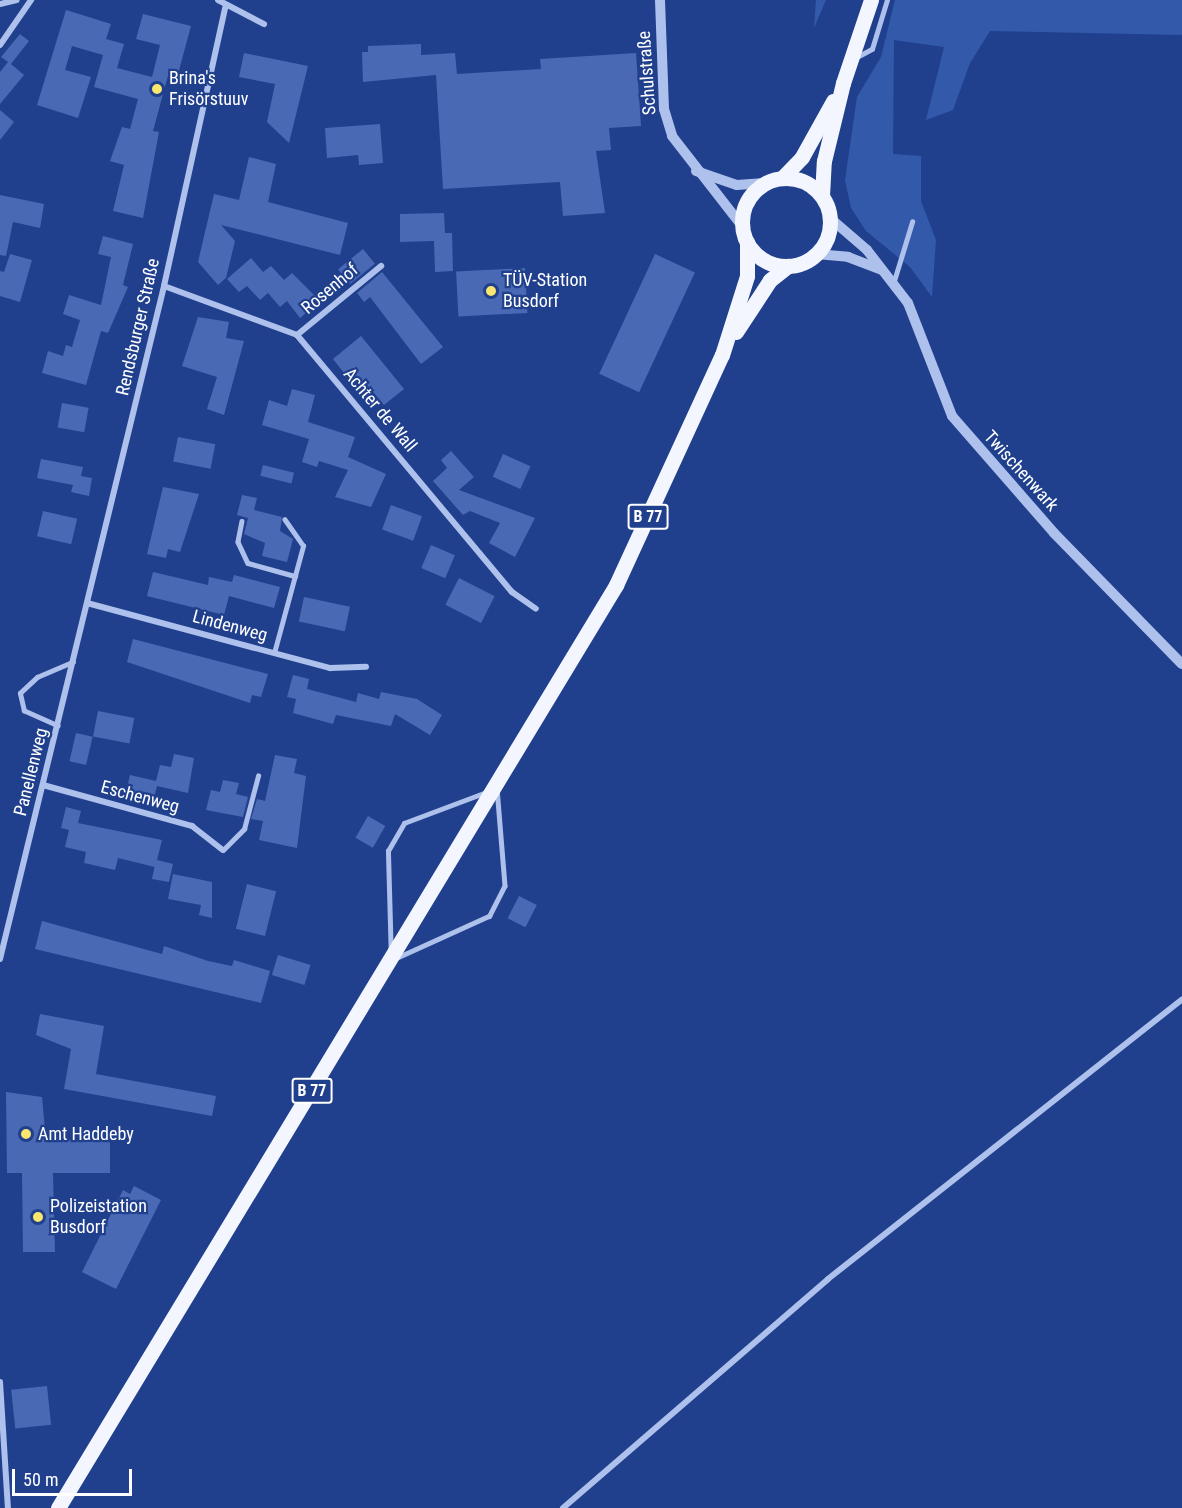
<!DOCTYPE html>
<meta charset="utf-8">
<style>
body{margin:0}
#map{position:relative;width:1182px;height:1508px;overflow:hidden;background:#20408d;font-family:"Roboto Condensed",sans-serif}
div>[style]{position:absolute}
.green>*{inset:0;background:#3359ab}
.building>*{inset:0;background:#4969b5;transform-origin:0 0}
.service>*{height:4.5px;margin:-2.25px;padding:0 2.25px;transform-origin:2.25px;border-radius:2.25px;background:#aec1ec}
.minor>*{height:6px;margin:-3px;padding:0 3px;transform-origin:3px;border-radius:3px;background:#aec1ec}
.tertiary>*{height:10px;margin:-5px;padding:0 5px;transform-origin:5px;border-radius:5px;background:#aec1ec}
.primary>*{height:15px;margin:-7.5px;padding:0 7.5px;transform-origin:7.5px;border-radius:7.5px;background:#f4f6ff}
.primary>.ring{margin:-7.5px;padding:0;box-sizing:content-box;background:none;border:15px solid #f4f6ff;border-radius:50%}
.dots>*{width:16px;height:16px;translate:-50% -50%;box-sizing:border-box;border:3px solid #20408d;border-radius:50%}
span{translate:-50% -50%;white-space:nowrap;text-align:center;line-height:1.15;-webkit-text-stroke:4.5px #20408d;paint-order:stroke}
.shield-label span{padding:2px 4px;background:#20408d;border:2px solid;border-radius:4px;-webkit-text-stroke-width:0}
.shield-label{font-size:16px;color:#fff;font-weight:700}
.street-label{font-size:18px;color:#fff}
.poi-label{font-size:18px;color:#fff}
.left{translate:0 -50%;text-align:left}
.scale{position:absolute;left:12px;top:1469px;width:120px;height:27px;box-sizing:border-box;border:3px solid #fff;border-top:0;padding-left:8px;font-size:18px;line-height:21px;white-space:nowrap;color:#fff;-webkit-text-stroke:4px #20408d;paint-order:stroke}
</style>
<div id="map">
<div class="green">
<div style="clip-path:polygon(816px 0,826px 0,814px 28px)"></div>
<div style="clip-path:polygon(895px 0,1182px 0,1182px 35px,990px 31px,970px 63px,953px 110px,926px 120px,944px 47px,894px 40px,893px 154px,921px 156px,921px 201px,936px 240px,932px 297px,910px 267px,866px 231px,851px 208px,845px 180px,857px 97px,881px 57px)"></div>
</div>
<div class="building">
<div style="clip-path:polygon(66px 10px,111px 24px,106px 39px,124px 44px,117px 68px,152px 77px,160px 45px,136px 39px,143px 14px,191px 26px,178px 74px,169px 72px,153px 131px,159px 132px,143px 218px,113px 211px,124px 165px,110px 161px,122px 127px,130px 129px,138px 99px,94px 87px,103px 55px,72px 46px,65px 70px,91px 77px,78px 118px,37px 105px)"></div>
<div style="clip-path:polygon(20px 34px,29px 41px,11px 64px,24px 75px,0 104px,0 72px,8px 62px,1px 57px)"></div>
<div style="clip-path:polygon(421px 44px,421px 55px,455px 53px,457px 74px,541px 69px,540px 59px,636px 53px,641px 126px,609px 128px,611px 150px,596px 151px,605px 213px,563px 216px,560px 182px,443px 189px,436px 75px,363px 82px,362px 52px,368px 52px,368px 46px)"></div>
<div style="clip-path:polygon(244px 53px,308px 66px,289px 143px,267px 122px,275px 84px,239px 77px)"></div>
<div style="clip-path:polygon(0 110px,14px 122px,0 140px)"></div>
<div style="clip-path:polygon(380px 124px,383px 163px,359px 165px,358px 155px,327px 158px,325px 128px)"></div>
<div style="clip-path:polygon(249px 157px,276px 164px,268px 202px,348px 223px,340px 255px,221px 225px,235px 241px,226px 278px,218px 285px,198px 262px,214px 194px,239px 200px)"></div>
<div style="clip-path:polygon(0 195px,44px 204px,40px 228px,13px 222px,6px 256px,0 255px)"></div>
<div style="clip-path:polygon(444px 213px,445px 233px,452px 233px,453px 271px,435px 272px,434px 241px,400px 242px,400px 214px)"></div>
<div style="clip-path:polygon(103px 236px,133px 244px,123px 285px,128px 287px,108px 333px,101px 331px,86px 385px,42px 373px,48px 351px,63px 356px,66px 345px,72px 347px,80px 320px,63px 314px,69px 295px,101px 305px,111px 257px,98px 254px)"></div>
<div style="left:363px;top:249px;width:19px;height:32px;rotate:51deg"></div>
<div style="clip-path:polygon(10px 254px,32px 260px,20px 302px,0 296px,0 271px,4px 272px)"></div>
<div style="left:655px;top:254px;width:44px;height:132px;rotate:25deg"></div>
<div style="clip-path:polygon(251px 258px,263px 272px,271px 266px,284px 280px,292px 273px,320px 301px,300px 318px,287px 301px,280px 307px,268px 293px,260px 300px,247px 286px,239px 292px,227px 279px)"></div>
<div style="left:525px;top:268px;width:45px;height:69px;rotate:87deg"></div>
<div style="clip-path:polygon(382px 272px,443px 347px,421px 364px,370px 297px,364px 302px,357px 293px)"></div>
<div style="clip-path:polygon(198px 317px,229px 322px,226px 338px,244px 341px,224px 415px,207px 409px,217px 377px,182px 366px)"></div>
<div style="clip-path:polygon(361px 336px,404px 389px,384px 405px,367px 385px,359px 392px,333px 359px)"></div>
<div style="clip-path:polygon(292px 389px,315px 395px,308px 422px,355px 437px,348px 457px,386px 474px,371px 507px,335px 497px,348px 470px,319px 461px,317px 467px,302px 462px,309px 439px,262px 425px,269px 400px,287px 406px)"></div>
<div style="left:62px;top:403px;width:27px;height:25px;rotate:10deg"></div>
<div style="left:178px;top:437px;width:38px;height:25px;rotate:11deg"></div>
<div style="clip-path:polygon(451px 451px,474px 477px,459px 490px,535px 518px,515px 557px,489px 543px,500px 523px,470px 511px,463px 515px,433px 481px,447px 468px,441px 460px)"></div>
<div style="left:503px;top:454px;width:30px;height:25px;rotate:24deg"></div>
<div style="clip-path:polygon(41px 459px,83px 467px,81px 476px,92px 478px,89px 496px,71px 492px,73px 485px,37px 478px)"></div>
<div style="left:263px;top:465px;width:32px;height:11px;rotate:14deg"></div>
<div style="clip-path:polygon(163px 487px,199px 494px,180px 552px,168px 549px,166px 558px,147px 554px)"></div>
<div style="clip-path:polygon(242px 495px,257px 498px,254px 510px,282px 517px,280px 531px,293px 539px,287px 562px,262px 556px,265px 543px,244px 534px,248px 518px,237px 515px)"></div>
<div style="left:391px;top:505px;width:33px;height:26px;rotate:20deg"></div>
<div style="left:43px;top:511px;width:35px;height:26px;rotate:13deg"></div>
<div style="left:431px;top:545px;width:26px;height:25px;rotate:23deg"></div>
<div style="clip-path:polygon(153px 572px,208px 585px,209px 577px,232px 582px,234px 575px,280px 587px,274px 608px,229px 596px,224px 615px,147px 596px)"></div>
<div style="left:459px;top:578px;width:40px;height:30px;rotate:27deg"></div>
<div style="left:304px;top:597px;width:47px;height:25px;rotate:12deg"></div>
<div style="clip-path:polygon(133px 639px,268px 674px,261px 697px,252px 695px,250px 703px,127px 662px)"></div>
<div style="clip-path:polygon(293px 675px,309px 679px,307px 689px,356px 702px,358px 693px,379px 699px,381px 692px,417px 699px,442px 715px,430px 735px,395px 714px,391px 726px,336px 715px,333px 724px,293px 713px,296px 699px,287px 697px)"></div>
<div style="left:98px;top:711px;width:37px;height:26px;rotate:11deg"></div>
<div style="left:76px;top:733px;width:17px;height:29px;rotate:13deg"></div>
<div style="clip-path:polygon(174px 754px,194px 758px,188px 793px,157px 786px,153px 802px,125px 795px,130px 775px,156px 781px,160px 765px,171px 767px)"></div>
<div style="clip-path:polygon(275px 755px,297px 759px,294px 773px,306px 776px,297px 848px,259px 840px,263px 821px,251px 819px,257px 799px,265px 801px)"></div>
<div style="clip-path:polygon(223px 780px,239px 783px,236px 794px,248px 797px,243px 817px,206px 810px,211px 790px,220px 792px)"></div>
<div style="clip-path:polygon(66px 807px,81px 811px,78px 823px,162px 840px,157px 860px,173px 864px,169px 882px,152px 879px,156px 860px,155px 867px,118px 858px,115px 870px,84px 863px,86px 852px,65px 847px,69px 830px,61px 828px)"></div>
<div style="left:368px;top:816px;width:20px;height:25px;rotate:30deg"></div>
<div style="clip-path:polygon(173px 874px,212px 882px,212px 918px,199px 915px,201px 905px,168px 899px)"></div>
<div style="left:247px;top:884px;width:30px;height:46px;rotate:14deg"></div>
<div style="left:519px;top:896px;width:20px;height:25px;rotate:27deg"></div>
<div style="clip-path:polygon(42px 921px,162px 954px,164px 946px,208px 961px,232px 966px,234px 960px,270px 971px,261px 1003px,35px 949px)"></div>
<div style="left:278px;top:955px;width:34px;height:21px;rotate:17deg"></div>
<div style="clip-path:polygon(40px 1014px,104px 1026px,96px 1074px,216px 1096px,212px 1116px,64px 1089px,71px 1049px,36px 1035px)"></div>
<div style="clip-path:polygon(6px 1092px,42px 1097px,46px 1140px,110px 1141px,110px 1173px,53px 1173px,55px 1252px,23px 1252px,22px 1173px,7px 1173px)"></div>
<div style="clip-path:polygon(134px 1186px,161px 1200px,116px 1289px,82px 1272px,123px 1190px,130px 1194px)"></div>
<div style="left:47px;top:1386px;width:39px;height:36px;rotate:84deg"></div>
</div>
<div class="service">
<div style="left:855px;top:58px;width:19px;rotate:-28deg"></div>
<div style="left:872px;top:49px;width:51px;rotate:-73deg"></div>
<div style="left:894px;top:281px;width:62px;rotate:-73deg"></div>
<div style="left:242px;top:521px;width:21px;rotate:101deg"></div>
<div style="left:238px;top:542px;width:23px;rotate:65deg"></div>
<div style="left:248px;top:563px;width:49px;rotate:15.5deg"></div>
<div style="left:274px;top:653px;width:111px;rotate:-74.8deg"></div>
<div style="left:303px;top:546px;width:32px;rotate:-125deg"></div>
<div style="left:58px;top:726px;width:37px;rotate:-156deg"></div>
<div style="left:24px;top:711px;width:18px;rotate:-103deg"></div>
<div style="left:20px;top:693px;width:23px;rotate:-43deg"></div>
<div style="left:37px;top:677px;width:39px;rotate:-23deg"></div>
<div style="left:497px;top:788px;width:98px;rotate:85.3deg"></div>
<div style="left:505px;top:886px;width:34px;rotate:117deg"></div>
<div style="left:490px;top:916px;width:109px;rotate:155.6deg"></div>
<div style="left:391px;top:961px;width:110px;rotate:-91.6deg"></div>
<div style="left:388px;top:851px;width:32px;rotate:-60deg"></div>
<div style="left:404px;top:823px;width:99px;rotate:-20.6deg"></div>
<div style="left:223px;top:850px;width:30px;rotate:-45deg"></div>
<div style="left:244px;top:829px;width:55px;rotate:-75.2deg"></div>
</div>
<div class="minor">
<div style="left:218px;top:0;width:52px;rotate:27.6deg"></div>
<div style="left:0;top:4px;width:17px;rotate:-13deg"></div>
<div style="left:0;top:45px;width:55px;rotate:-55.4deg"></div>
<div style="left:164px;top:286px;width:142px;rotate:20.2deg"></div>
<div style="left:297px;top:335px;width:335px;rotate:50.1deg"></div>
<div style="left:512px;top:592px;width:29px;rotate:35deg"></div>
<div style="left:297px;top:335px;width:109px;rotate:-39.4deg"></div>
<div style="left:87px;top:603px;width:252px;rotate:15deg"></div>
<div style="left:330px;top:668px;width:36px;rotate:-2deg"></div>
<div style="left:43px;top:785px;width:155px;rotate:15.4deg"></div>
<div style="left:192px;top:826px;width:39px;rotate:38deg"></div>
<div style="left:0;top:959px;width:693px;rotate:-76.3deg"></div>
<div style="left:164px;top:286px;width:285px;rotate:-77.6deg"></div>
<div style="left:0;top:1382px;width:126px;rotate:86.4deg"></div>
<div style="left:563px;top:1508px;width:350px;rotate:-40.8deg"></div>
<div style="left:828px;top:1279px;width:451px;rotate:-38.3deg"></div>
</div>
<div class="tertiary">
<div style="left:660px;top:0;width:109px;rotate:87.9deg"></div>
<div style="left:664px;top:109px;width:28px;rotate:73deg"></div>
<div style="left:672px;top:136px;width:114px;rotate:52.1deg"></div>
<div style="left:696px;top:171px;width:43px;rotate:18.9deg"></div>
<div style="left:737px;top:185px;width:28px;rotate:-4deg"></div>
<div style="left:830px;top:218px;width:49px;rotate:40.9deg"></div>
<div style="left:867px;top:250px;width:67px;rotate:52.3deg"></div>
<div style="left:908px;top:303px;width:121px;rotate:68.7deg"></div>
<div style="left:952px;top:416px;width:155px;rotate:48.9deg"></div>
<div style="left:1054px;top:533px;width:183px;rotate:45.7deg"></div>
<div style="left:816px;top:254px;width:32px;rotate:5deg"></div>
<div style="left:848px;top:257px;width:36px;rotate:21deg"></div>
</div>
<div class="primary">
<div class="ring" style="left:742px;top:178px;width:73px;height:73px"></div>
<div style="left:782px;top:178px;width:29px;rotate:-46deg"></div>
<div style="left:802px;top:157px;width:64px;rotate:-61deg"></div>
<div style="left:822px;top:196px;width:35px;rotate:-87deg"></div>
<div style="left:824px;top:161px;width:80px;rotate:-76.3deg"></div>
<div style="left:843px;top:83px;width:88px;rotate:-71.4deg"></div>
<div style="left:736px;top:332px;width:62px;rotate:-56.8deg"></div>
<div style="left:770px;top:280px;width:23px;rotate:-38deg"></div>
<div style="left:58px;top:1508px;width:1079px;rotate:-58.84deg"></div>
<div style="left:616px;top:585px;width:253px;rotate:-65.3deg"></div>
<div style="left:722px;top:355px;width:83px;rotate:-72.4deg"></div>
<div style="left:747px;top:276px;width:34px;rotate:-90deg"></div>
</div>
<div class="dots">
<div style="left:157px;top:89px;background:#fae56f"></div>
<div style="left:491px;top:291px;background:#fae56f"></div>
<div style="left:26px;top:1134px;background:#fae56f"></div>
<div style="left:38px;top:1217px;background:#fae56f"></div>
</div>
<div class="shield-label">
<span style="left:648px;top:517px">B 77</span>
<span style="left:312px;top:1091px">B 77</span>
</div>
<div class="street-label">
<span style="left:647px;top:73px;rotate:-94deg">Schulstraße</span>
<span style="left:330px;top:289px;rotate:-40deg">Rosenhof</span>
<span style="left:138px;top:327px;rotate:-77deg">Rendsburger Straße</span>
<span style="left:380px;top:410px;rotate:50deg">Achter de Wall</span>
<span style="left:1021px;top:471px;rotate:48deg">Twischenwark</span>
<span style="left:230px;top:626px;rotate:15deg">Lindenweg</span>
<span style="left:31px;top:772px;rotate:-76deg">Panellenweg</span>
<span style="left:140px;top:797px;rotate:15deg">Eschenweg</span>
</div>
<div class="poi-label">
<span class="left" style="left:169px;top:89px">Brina's<br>Frisörstuuv</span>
<span class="left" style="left:503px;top:291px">TÜV-Station<br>Busdorf</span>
<span class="left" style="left:38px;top:1134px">Amt Haddeby</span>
<span class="left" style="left:50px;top:1217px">Polizeistation<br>Busdorf</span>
</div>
<div class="scale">50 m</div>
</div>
